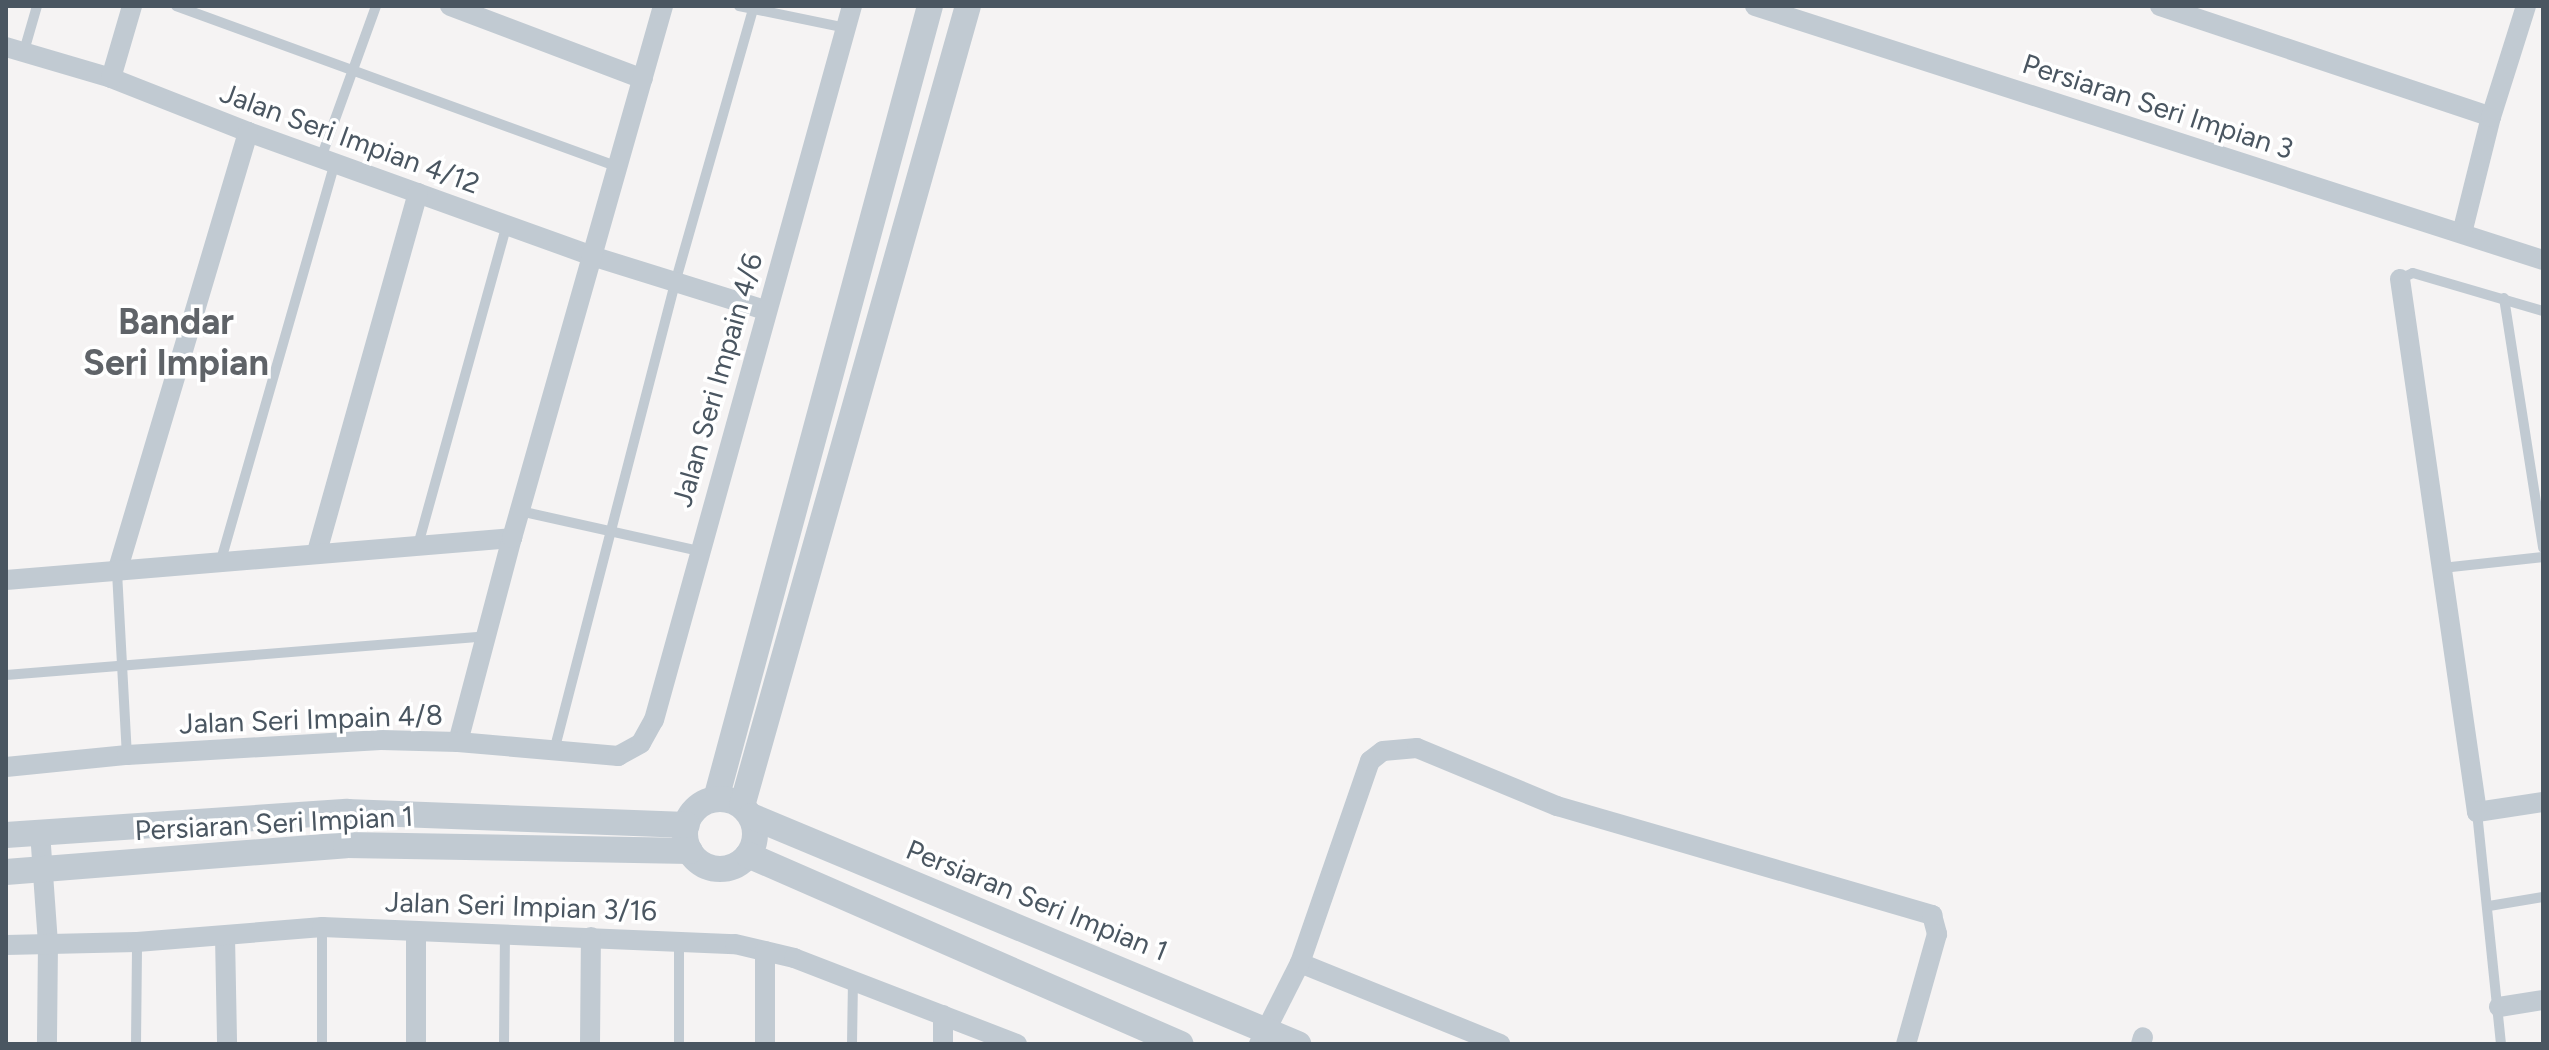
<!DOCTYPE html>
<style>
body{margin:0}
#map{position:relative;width:2549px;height:1050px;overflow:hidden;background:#f5f3f3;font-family:Figtree,sans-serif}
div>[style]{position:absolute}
.service>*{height:10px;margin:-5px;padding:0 5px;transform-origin:5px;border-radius:5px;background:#c1cad2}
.minor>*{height:20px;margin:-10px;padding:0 10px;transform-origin:10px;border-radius:10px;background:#c1cad2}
.tertiary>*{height:26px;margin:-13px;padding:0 13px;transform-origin:13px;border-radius:13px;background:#c1cad2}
.tertiary>.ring{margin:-13px;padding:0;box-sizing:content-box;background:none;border:26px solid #c1cad2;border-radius:50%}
span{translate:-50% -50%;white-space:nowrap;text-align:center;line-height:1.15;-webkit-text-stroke:7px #fff;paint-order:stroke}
.street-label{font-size:28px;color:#4a5661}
.district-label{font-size:36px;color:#5f6368;font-weight:700}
.frame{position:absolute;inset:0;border:8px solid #4a5661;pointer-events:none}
</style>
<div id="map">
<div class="service">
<div style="left:176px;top:6px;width:470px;rotate:20deg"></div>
<div style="left:739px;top:6px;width:109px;rotate:11.6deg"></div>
<div style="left:24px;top:51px;width:47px;rotate:-73.9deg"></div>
<div style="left:321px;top:158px;width:162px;rotate:-70.1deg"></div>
<div style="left:2400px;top:279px;width:14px;rotate:-25deg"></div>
<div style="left:2413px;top:273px;width:135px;rotate:16.3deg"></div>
<div style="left:2504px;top:298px;width:253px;rotate:81.1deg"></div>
<div style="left:520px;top:511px;width:183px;rotate:12.6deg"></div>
<div style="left:418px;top:545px;width:332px;rotate:-74.5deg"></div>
<div style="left:221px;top:560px;width:413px;rotate:-74deg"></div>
<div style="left:2442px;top:568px;width:102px;rotate:-6.2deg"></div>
<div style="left:117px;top:572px;width:183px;rotate:86.9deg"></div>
<div style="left:6px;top:675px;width:482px;rotate:-4.6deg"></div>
<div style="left:554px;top:751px;width:483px;rotate:-75.5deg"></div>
<div style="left:675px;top:283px;width:288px;rotate:-74.1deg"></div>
<div style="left:2477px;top:812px;width:233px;rotate:84.1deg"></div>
<div style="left:2489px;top:906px;width:55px;rotate:-9.5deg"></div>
<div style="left:679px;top:939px;width:105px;rotate:90deg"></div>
<div style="left:136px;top:1044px;width:102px;rotate:-89.4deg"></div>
<div style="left:322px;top:1044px;width:117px;rotate:-90deg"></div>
<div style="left:504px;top:1044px;width:110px;rotate:-89.5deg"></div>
<div style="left:852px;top:1044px;width:63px;rotate:-89.1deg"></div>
</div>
<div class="minor">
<div style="left:450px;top:6px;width:206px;rotate:20.7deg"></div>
<div style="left:1755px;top:6px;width:828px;rotate:17.87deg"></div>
<div style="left:2160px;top:6px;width:349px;rotate:18.5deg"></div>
<div style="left:6px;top:47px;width:109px;rotate:16.4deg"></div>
<div style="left:111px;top:78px;width:147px;rotate:21.5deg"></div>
<div style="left:248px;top:132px;width:369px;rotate:19.8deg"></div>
<div style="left:595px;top:257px;width:178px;rotate:17.3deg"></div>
<div style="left:111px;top:78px;width:75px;rotate:-73.7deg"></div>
<div style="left:2462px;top:233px;width:120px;rotate:-76deg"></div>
<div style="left:2491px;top:117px;width:116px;rotate:-72.5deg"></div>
<div style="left:2400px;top:279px;width:539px;rotate:81.78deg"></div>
<div style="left:2477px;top:812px;width:67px;rotate:-8.6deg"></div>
<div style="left:317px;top:552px;width:373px;rotate:-74.3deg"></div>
<div style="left:117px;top:572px;width:459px;rotate:-73.4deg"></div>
<div style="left:6px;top:580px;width:508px;rotate:-4.74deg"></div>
<div style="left:458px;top:742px;width:211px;rotate:-75.2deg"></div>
<div style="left:512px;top:538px;width:553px;rotate:-74.15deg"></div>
<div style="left:6px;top:767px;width:122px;rotate:-5.7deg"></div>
<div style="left:127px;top:755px;width:254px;rotate:-3.4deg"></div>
<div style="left:381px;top:740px;width:77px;rotate:1.5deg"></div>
<div style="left:458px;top:742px;width:161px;rotate:5deg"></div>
<div style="left:618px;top:756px;width:26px;rotate:-29deg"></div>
<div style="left:641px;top:743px;width:26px;rotate:-61deg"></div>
<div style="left:654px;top:720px;width:741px;rotate:-74.5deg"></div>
<div style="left:40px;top:832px;width:111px;rotate:85.9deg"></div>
<div style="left:48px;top:943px;width:101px;rotate:90.6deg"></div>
<div style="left:225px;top:936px;width:108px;rotate:88.9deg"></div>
<div style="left:6px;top:945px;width:131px;rotate:-1.3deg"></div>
<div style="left:137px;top:942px;width:186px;rotate:-4.6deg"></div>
<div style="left:322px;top:927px;width:413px;rotate:2.4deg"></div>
<div style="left:735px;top:944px;width:61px;rotate:13.3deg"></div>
<div style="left:794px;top:958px;width:239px;rotate:21.1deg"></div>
<div style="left:1300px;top:963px;width:216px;rotate:22deg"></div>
<div style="left:2499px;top:1007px;width:45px;rotate:-9deg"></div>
<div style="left:416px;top:1044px;width:112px;rotate:-90deg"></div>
<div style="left:590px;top:1044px;width:107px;rotate:-89.5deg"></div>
<div style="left:765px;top:1044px;width:93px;rotate:-90deg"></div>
<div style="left:943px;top:1044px;width:29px;rotate:-90deg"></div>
<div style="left:1259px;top:1044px;width:91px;rotate:-63.2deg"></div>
<div style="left:1300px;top:963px;width:214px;rotate:-70.9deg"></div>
<div style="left:1370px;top:761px;width:16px;rotate:-38deg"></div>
<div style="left:1383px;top:751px;width:34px;rotate:-5deg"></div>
<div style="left:1417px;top:748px;width:152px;rotate:22.5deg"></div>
<div style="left:1557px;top:806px;width:391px;rotate:16.2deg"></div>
<div style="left:1932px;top:915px;width:20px;rotate:75deg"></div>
<div style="left:1937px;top:934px;width:114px;rotate:105.7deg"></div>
<div style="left:2141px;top:1044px;width:7px;rotate:-74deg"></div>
</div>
<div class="tertiary">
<div style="left:716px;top:799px;width:821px;rotate:-74.9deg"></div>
<div class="ring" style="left:685px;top:799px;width:44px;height:44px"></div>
<div style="left:742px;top:806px;width:831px;rotate:-74.23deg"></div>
<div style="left:751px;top:816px;width:593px;rotate:22.63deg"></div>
<div style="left:6px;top:835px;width:342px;rotate:-3.9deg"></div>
<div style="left:347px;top:812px;width:340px;rotate:2.2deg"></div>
<div style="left:748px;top:855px;width:472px;rotate:23.6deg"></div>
<div style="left:6px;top:872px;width:341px;rotate:-4.5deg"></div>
<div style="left:346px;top:845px;width:344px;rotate:1deg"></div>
</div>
<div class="street-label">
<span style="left:2158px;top:106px;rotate:18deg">Persiaran Seri Impian 3</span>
<span style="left:350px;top:138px;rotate:20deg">Jalan Seri Impian 4/12</span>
<span style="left:717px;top:380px;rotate:-74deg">Jalan Seri Impain 4/6</span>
<span style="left:311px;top:719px;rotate:-2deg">Jalan Seri Impain 4/8</span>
<span style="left:274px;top:823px;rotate:-3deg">Persiaran Seri Impian 1</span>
<span style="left:1037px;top:900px;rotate:22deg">Persiaran Seri Impian 1</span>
<span style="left:521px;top:906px;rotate:2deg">Jalan Seri Impian 3/16</span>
</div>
<div class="district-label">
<span style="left:176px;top:342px">Bandar<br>Seri Impian</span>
</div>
<div class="frame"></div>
</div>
